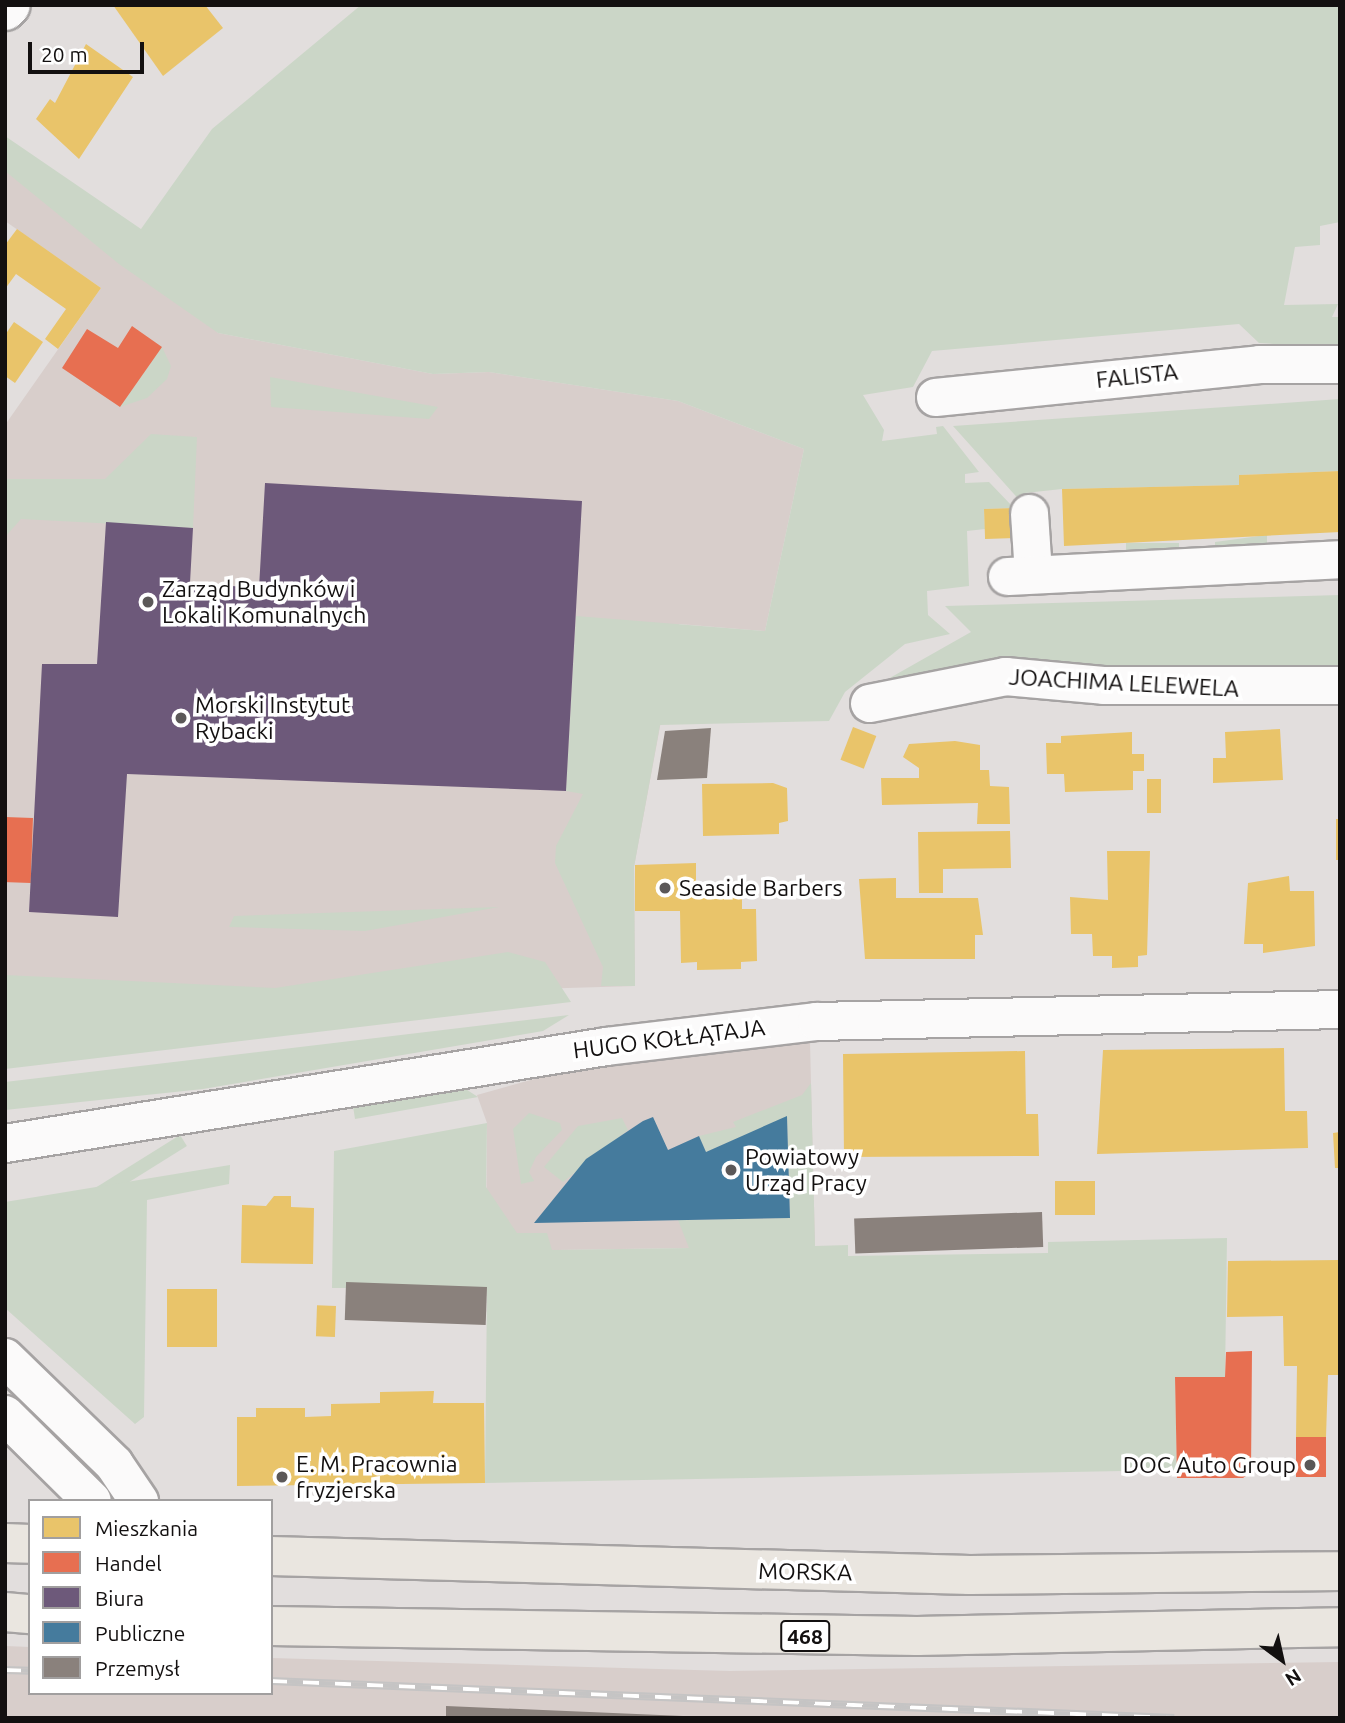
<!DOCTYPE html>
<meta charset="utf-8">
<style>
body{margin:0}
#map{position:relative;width:1345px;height:1723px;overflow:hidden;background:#e2dedd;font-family:Ubuntu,sans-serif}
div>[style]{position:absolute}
.built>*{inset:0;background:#d8cecb}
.green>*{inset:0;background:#cbd6c7;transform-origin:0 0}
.homes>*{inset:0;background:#e9c46a;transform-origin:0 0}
.shops>*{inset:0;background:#e76f51;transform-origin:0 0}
.offices>*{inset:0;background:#6d597a}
.public>*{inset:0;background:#457b9d}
.industry>*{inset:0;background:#8a817c;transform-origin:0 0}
.roads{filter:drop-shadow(2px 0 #a6a3a3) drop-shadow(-2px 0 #a6a3a3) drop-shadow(0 2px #a6a3a3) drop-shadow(0 -2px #a6a3a3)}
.minor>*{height:37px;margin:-18.5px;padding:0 18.5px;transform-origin:18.5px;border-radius:18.5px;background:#fbfafa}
.tertiary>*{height:38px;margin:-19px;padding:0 19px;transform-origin:19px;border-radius:19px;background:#fbfafa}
.primary>*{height:38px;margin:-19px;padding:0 19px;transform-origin:19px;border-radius:19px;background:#eae6e0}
.rail>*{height:8px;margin-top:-4px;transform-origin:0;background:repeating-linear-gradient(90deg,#fff 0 16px,#c5c4c4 0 32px);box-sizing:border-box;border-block:2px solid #c5c4c4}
.dots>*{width:19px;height:19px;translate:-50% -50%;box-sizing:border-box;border:4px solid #fff;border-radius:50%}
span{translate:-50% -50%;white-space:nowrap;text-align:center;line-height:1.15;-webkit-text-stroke:7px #fff;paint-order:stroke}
.shield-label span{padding:2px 5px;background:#fff;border:2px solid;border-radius:5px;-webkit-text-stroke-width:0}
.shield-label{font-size:21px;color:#131010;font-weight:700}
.street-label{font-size:23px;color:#131010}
.poi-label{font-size:23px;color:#131010}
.left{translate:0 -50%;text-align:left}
.right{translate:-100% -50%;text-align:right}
.frame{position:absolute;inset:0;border:7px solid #131010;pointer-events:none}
.legend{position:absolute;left:28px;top:1499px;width:245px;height:196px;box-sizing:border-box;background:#fff;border:2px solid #a19f9f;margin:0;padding:9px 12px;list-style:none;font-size:21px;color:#131010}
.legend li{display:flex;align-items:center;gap:14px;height:35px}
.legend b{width:35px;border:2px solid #a19f9f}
.north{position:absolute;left:1247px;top:1625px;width:70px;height:70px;-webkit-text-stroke:5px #fff;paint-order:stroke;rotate:147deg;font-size:19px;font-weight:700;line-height:28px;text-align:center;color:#131010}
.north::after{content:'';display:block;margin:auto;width:24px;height:32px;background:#131010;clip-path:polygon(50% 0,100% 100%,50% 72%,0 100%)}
.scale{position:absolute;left:28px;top:42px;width:116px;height:32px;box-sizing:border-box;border:4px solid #131010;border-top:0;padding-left:9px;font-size:21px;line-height:24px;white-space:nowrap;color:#131010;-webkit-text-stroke:5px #fff;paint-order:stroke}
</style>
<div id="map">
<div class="built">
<div style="clip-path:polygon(5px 136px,218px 333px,433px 374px,489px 372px,678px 401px,804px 449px,765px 631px,679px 624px,634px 867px,635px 986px,5px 1005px,5px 425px,101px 288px,5px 221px)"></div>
<div style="clip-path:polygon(810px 1042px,815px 1246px,486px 1251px,487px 1123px,477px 1095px,592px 1063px)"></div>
<div style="clip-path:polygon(5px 1646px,30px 1647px,30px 1693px,271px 1693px,271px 1658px,730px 1671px,1340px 1662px,1340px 1718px,5px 1718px)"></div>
</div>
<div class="green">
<div style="clip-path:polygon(361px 5px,1340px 5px,1340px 222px,1320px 226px,1320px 245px,1295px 247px,1284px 305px,1338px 304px,1332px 317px,1340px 317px,1340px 348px,1259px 343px,1239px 324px,932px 351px,913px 387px,863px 395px,884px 430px,882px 441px,937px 434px,936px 427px,943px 426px,979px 472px,965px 474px,965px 483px,989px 482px,1014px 508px,984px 509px,985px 529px,967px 531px,969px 586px,927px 591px,928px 615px,950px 634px,905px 644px,845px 692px,829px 721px,660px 725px,634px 867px,635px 986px,601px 986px,603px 967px,555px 863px,556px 846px,583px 794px,566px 791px,576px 616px,765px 631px,804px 449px,678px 401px,489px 372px,433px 374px,218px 333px,119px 264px,5px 171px,5px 136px,141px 229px,212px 129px)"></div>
<div style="clip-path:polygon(162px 347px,171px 366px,167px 379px,147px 398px,120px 407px)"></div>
<div style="clip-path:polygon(270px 377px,438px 407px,429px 419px,271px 407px)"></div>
<div style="clip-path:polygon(1340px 399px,1340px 471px,1239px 475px,1239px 485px,1062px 489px,1025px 493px,1022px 503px,953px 426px)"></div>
<div style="clip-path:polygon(151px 434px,197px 437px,193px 528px,21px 519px,5px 537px,5px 479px,105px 479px)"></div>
<div style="clip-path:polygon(1267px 535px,1267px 553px,1215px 555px,1215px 542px)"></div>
<div style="left:1179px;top:543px;width:13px;height:53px;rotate:90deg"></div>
<div style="clip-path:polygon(1340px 595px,1340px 669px,892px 685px,888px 679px,971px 632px,945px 606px)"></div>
<div style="clip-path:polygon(499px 907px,365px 931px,229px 927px,234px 916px)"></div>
<div style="clip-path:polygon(508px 952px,545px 962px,571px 1002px,5px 1069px,5px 975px,275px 988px)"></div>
<div style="clip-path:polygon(569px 1015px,543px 1031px,203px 1089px,5px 1110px,5px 1082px)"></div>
<div style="clip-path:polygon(811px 1083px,815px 1246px,848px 1245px,848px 1256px,1048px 1253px,1048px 1242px,1227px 1238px,1225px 1377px,1175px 1378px,1177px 1470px,485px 1483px,487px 1288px,332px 1288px,334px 1151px,487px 1123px,486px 1187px,517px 1233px,547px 1233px,552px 1250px,689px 1248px,678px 1220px,790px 1218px,787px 1117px,706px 1152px,699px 1136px,736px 1127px,733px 1122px,802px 1095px)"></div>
<div style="clip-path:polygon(461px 1086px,478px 1097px,355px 1119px,353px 1106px)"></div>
<div style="clip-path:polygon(529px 1113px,560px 1123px,562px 1130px,536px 1157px,529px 1172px,534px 1181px,521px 1184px,513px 1129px)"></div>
<div style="clip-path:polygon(622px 1118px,628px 1130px,563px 1182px,544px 1167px,578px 1126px)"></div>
<div style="left:180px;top:1135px;width:13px;height:178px;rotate:58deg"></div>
<div style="clip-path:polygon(230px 1165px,229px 1184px,147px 1200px,144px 1417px,135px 1424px,5px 1308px,5px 1202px)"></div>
</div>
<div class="homes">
<div style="clip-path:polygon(113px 5px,205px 5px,223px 28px,163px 76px)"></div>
<div style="clip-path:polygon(86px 44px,133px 77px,79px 159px,36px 119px,50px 99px,55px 103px)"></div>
<div style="clip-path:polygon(17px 229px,101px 288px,58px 349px,45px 339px,66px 309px,16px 274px,5px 289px,5px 245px)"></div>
<div style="clip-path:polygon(14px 322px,43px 342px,15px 383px,5px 376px,5px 335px)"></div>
<div style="clip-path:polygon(1340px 471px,1340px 532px,1064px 546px,1062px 489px,1239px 485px,1239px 475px)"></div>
<div style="left:1014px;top:508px;width:30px;height:30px;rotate:88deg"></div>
<div style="left:853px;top:727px;width:25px;height:35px;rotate:21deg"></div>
<div style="clip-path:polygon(1280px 729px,1283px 780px,1213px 783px,1213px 758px,1226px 758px,1225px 732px)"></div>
<div style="clip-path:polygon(1132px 732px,1132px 754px,1144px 754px,1144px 771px,1133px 771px,1133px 790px,1065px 792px,1064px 774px,1047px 774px,1046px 743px,1061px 743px,1061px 736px)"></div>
<div style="clip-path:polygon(955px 741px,980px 745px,980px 770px,989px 770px,990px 786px,1009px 787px,1010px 824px,977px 824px,978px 803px,882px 805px,881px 778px,919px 778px,919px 768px,903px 757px,909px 744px)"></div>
<div style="left:1147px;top:779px;width:14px;height:34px"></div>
<div style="clip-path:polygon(773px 783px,787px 788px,788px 821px,779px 823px,779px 834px,703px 836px,702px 784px)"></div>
<div style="left:1336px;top:819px;width:4px;height:41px"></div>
<div style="clip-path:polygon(1010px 831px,1011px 868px,943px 869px,943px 893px,919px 893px,918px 832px)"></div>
<div style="clip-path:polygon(1107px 851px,1150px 851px,1147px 955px,1138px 956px,1138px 967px,1112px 968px,1112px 956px,1093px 956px,1092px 934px,1071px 934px,1070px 897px,1108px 900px)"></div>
<div style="clip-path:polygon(696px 863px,696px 896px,742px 895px,742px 909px,756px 909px,757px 961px,741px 962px,741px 969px,697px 970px,697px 962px,681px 963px,680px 911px,635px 911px,635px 865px)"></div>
<div style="clip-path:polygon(1289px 876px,1290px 891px,1314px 891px,1315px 946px,1263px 953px,1263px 944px,1244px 944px,1248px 883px)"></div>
<div style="clip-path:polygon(896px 878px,896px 898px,978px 898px,983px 935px,975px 935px,975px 959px,865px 959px,859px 879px)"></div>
<div style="clip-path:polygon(1284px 1048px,1285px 1111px,1307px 1111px,1308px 1148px,1097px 1154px,1103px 1050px)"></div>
<div style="clip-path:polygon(1025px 1051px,1026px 1114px,1038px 1114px,1039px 1156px,844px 1157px,843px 1054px)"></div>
<div style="clip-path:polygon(1340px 1132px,1340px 1168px,1335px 1168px,1333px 1133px)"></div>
<div style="left:1055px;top:1181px;width:40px;height:34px"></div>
<div style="clip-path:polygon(274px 1196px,291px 1196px,291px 1207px,314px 1208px,313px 1264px,241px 1263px,242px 1205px,266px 1206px)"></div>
<div style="clip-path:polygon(1340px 1260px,1340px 1375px,1328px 1375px,1326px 1437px,1296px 1437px,1297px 1366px,1284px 1366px,1283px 1316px,1227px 1317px,1228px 1261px)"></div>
<div style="left:167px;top:1289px;width:50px;height:58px"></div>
<div style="left:336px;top:1306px;width:31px;height:19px;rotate:92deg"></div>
<div style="clip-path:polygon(434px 1391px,433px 1403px,484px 1403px,485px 1483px,237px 1486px,237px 1417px,256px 1417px,256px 1408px,305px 1408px,305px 1417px,331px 1416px,331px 1404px,380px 1403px,380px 1392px)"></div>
</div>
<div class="shops">
<div style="clip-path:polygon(132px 326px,162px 347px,120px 407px,62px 368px,87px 329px,118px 348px)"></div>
<div style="left:5px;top:817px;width:28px;height:65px;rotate:2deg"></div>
<div style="clip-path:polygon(1252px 1351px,1251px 1472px,1243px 1478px,1177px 1478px,1175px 1377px,1225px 1377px,1226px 1352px)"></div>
<div style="left:1296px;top:1437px;width:30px;height:40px"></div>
</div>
<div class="offices">
<div style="clip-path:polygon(265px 483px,582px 501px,566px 791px,127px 774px,118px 917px,29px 912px,42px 664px,97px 664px,106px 522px,193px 528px,190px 583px,259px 588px)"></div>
</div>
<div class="public">
<div style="clip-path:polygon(787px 1116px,790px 1218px,534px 1223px,586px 1159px,643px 1121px,653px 1117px,668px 1150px,699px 1136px,706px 1152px)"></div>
</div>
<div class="industry">
<div style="clip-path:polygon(711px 728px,707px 778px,657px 780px,665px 731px)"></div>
<div style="left:1042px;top:1212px;width:35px;height:188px;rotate:88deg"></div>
<div style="left:487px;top:1287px;width:38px;height:141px;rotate:92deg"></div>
<div style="clip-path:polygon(446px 1706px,683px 1716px,683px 1718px,446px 1718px)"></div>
</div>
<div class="roads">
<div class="minor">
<div style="left:5px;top:11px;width:8px;rotate:-45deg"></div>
<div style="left:935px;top:397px;width:326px;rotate:-5.8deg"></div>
<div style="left:1259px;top:364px;width:81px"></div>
<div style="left:1029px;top:513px;width:61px;rotate:86.2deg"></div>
<div style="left:1007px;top:576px;width:333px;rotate:-2.9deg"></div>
<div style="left:869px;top:703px;width:139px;rotate:-11.2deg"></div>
<div style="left:1005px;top:676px;width:98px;rotate:5.2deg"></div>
<div style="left:1103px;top:685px;width:237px"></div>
<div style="left:5px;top:1143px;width:609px;rotate:-9.17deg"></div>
<div style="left:606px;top:1046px;width:211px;rotate:-6.8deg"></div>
<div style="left:816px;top:1021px;width:524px;rotate:-1.31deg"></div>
</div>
<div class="tertiary">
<div style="left:5px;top:1358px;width:152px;rotate:44.2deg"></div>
<div style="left:114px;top:1464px;width:45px;rotate:56deg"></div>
<div style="left:5px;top:1415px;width:122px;rotate:44.7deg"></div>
</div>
<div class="primary">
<div style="left:5px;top:1543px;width:25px;rotate:2deg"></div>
<div style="left:271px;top:1556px;width:699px;rotate:1.56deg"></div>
<div style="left:970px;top:1575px;width:370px;rotate:-0.6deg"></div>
<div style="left:5px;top:1612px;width:25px;rotate:5deg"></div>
<div style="left:271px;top:1626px;width:646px;rotate:0.89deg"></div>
<div style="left:917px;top:1636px;width:423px;rotate:-1.2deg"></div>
</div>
</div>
<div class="rail">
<div style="left:5px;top:1670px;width:25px;rotate:2deg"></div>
<div style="left:271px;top:1681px;width:904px;rotate:2.35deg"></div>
</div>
<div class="dots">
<div style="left:148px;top:602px;background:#5b5858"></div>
<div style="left:181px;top:718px;background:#5b5858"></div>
<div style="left:665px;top:888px;background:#5b5858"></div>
<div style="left:731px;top:1170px;background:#5b5858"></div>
<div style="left:1310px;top:1465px;background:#5b5858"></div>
<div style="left:282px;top:1477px;background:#5b5858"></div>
</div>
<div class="shield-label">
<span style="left:805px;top:1636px">468</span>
</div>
<div class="street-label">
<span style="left:1137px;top:376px;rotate:-6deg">FALISTA</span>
<span style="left:1124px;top:683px;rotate:3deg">JOACHIMA LELEWELA</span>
<span style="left:669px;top:1039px;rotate:-7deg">HUGO KOŁŁĄTAJA</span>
<span style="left:805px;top:1572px;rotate:1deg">MORSKA</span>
</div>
<div class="poi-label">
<span class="left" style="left:162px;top:602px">Zarząd Budynków i<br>Lokali Komunalnych</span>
<span class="left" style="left:195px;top:718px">Morski Instytut<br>Rybacki</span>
<span class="left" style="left:679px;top:888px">Seaside Barbers</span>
<span class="left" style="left:745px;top:1170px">Powiatowy<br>Urząd Pracy</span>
<span class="left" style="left:296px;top:1477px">E. M. Pracownia<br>fryzjerska</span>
<span class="right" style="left:1296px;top:1465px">DOC Auto Group</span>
</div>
<div class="frame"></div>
<ul class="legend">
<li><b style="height:19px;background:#e9c46a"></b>Mieszkania</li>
<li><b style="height:19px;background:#e76f51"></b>Handel</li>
<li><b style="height:19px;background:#6d597a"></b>Biura</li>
<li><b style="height:19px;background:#457b9d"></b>Publiczne</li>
<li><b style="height:19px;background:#8a817c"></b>Przemysł</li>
</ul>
<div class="north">N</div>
<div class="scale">20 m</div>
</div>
